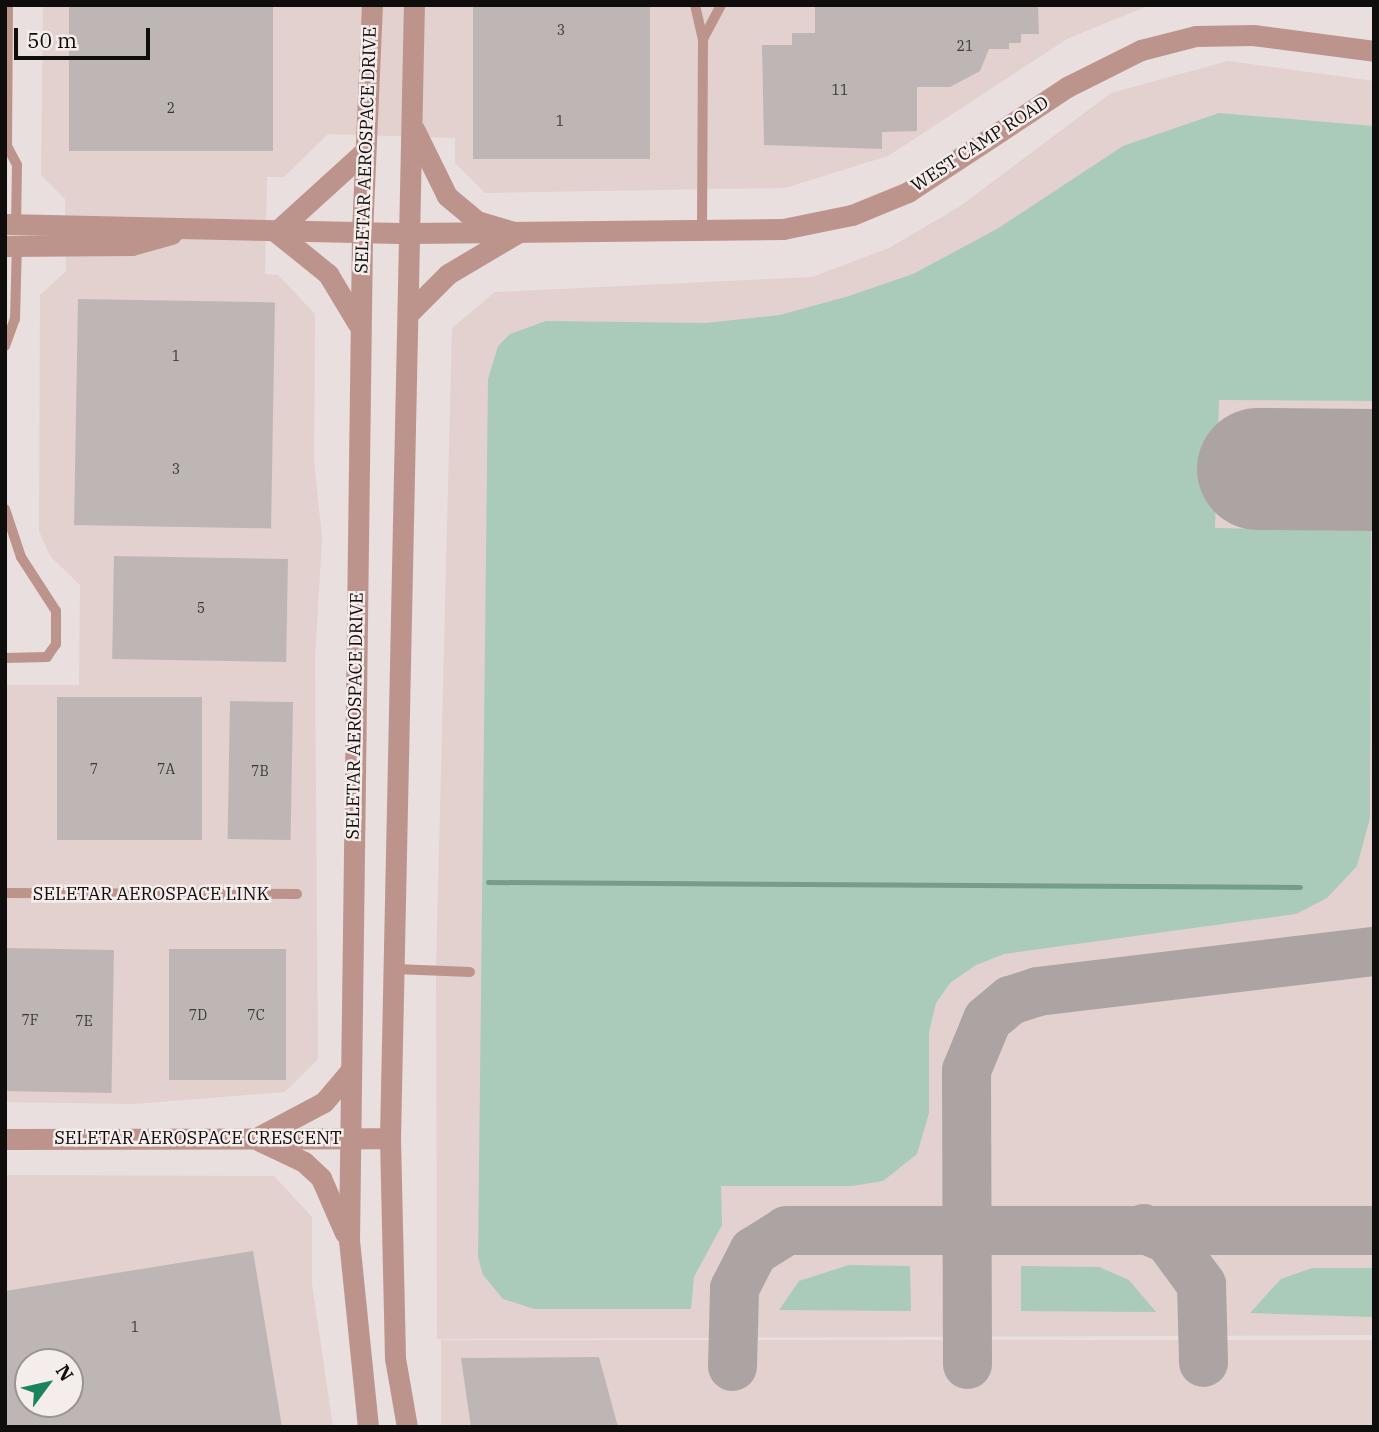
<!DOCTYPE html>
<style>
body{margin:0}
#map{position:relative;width:1379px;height:1432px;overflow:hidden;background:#e8dfde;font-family:"IBM Plex Serif",serif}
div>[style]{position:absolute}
.built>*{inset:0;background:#e2d1ce;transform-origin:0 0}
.green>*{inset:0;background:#aacaba}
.stream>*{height:5px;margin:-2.5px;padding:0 2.5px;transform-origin:2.5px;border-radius:2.5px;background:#759d8a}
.taxiway>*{height:49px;margin:-24.5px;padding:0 24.5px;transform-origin:24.5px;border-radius:24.5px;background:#aba4a3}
.runway>*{height:122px;margin:-61px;padding:0 61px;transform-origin:61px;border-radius:61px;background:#aba4a3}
.building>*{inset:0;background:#beb6b4;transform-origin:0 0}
.service>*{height:10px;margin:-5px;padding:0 5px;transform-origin:5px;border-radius:5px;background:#bc948c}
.minor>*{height:21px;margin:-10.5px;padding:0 10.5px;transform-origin:10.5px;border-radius:10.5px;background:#bc948c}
.tertiary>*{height:21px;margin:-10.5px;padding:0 10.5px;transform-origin:10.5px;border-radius:10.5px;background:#bc948c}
span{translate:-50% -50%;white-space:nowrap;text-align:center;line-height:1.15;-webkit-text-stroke:5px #f5edeb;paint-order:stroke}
.number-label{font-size:14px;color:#3c3737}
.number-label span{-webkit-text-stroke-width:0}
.street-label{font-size:18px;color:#100d0d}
.frame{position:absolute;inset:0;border:7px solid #100d0d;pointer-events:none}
.north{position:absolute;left:14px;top:1348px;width:70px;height:70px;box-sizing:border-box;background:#f5edeb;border:2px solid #999392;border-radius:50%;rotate:57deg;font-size:19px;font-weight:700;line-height:28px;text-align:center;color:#100d0d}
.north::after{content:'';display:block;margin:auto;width:24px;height:32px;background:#1a835e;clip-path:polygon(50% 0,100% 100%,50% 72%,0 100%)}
.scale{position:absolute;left:14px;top:28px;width:136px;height:32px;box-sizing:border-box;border:4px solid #100d0d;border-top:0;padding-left:9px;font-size:21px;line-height:24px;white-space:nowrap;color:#100d0d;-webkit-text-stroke:5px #f5edeb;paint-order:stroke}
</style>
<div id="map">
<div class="built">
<div style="clip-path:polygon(43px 5px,1150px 5px,1067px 39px,888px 156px,785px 188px,485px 193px,455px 163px,455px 138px,328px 134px,284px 177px,267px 177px,265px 274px,278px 275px,315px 314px,314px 460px,322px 538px,315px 660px,318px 1059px,285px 1092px,134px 1104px,5px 1102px,5px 685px,79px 685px,80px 585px,50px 556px,39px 531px,40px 295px,66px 271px,65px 199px,41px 175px)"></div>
<div style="clip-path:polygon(1228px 61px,1374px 81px,1374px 1335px,437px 1339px,436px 970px,452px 328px,495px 292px,812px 277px,889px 248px,959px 207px,1111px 93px)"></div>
<div style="clip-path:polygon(evenodd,5px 1175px,274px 1176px,312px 1217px,312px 1284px,333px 1427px,5px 1427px,5px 1175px,28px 1362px,70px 1362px,70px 1404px,28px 1404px,28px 1362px)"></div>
<div style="left:441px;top:1340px;width:933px;height:88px"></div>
</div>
<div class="green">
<div style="clip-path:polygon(1219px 113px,1374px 126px,1374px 401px,1219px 400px,1215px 528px,1371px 531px,1370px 818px,1357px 866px,1327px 898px,1296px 914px,1004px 954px,976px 965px,950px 983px,936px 1003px,929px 1032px,929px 1113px,917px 1154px,883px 1181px,852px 1186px,721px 1186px,722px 1225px,694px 1277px,691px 1309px,534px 1309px,503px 1299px,483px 1275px,478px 1257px,488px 379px,498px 346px,510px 334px,546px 321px,706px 323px,780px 315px,849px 296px,913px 274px,997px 229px,1123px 146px)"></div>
<div style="clip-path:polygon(849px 1265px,910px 1266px,911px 1311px,779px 1310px,799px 1281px)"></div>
<div style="clip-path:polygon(1021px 1266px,1099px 1267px,1129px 1280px,1156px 1312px,1021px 1311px)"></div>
<div style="clip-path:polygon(1312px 1268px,1374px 1268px,1374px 1317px,1250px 1313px,1281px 1279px)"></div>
</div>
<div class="stream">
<div style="left:488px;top:882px;width:812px;rotate:0.35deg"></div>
</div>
<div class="taxiway">
<div style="left:1143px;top:1228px;width:27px;rotate:24deg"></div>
<div style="left:1168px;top:1239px;width:56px;rotate:53.7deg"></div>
<div style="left:1201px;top:1284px;width:78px;rotate:88.5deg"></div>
<div style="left:967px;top:1364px;width:294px;rotate:-90.2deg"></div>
<div style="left:966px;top:1070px;width:55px;rotate:-67.6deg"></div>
<div style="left:987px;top:1019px;width:30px;rotate:-40deg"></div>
<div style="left:1010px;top:1000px;width:28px;rotate:-18deg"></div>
<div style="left:1037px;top:991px;width:339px;rotate:-6.8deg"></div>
<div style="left:732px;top:1366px;width:78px;rotate:-88.5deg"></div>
<div style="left:734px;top:1288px;width:42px;rotate:-62.8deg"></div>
<div style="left:753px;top:1251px;width:39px;rotate:-32deg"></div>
<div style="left:786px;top:1230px;width:588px"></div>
</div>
<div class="runway">
<div style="left:1258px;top:469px;width:116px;rotate:0.5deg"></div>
</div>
<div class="building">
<div style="left:69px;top:5px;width:204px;height:146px"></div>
<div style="left:473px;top:5px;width:177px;height:154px"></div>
<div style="clip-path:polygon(815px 5px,1038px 5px,1039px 34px,1021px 34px,1021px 43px,1009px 43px,1009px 49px,989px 49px,980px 71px,950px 87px,917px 87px,917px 131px,882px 132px,882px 149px,764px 145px,762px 45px,792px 45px,792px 33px,815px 33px)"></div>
<div style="left:78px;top:299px;width:197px;height:226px;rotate:1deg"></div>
<div style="left:114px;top:556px;width:174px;height:103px;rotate:1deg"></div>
<div style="left:57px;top:697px;width:145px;height:143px"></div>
<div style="left:230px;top:701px;width:63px;height:138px;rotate:1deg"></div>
<div style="left:5px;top:948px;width:109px;height:143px;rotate:1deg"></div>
<div style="left:169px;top:949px;width:117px;height:131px"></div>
<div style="clip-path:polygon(evenodd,253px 1251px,282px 1427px,5px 1427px,5px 1291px,253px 1251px,28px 1362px,70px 1362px,70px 1404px,28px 1404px,28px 1362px)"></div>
<div style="clip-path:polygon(599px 1357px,618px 1427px,471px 1427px,461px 1358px)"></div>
</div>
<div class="service">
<div style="left:8px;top:5px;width:141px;rotate:90.4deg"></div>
<div style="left:7px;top:146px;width:21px;rotate:62deg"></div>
<div style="left:17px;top:165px;width:62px;rotate:90.9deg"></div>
<div style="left:695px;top:5px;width:35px;rotate:77deg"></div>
<div style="left:703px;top:39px;width:193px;rotate:90.3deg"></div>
<div style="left:703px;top:39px;width:38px;rotate:-62deg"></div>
<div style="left:5px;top:346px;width:29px;rotate:-70deg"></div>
<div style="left:15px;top:319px;width:75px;rotate:-88.5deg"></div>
<div style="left:5px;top:509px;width:51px;rotate:71.6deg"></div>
<div style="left:21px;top:557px;width:64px;rotate:57.1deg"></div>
<div style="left:56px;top:611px;width:33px;rotate:90deg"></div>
<div style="left:56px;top:644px;width:16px;rotate:125deg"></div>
<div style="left:47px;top:657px;width:42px;rotate:178.6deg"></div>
<div style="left:5px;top:893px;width:292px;rotate:0.2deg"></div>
<div style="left:395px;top:969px;width:75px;rotate:2.3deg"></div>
</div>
<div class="minor">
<div style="left:410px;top:233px;width:373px;rotate:-0.6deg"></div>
<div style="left:783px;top:229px;width:70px;rotate:-11.5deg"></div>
<div style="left:852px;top:215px;width:61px;rotate:-22.3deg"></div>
<div style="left:908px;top:192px;width:191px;rotate:-33.4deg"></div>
<div style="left:1067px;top:87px;width:83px;rotate:-26.6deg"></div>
<div style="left:1141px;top:50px;width:57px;rotate:-14.3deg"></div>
<div style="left:1196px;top:36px;width:57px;rotate:-1deg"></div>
<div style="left:1253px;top:35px;width:122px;rotate:7.5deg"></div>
</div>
<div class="tertiary">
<div style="left:415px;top:131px;width:72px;rotate:63.8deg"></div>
<div style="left:447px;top:196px;width:39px;rotate:40deg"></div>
<div style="left:477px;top:221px;width:42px;rotate:16.7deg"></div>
<div style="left:5px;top:224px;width:405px;rotate:1.3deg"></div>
<div style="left:276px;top:232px;width:67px;rotate:38.9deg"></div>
<div style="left:328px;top:274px;width:58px;rotate:59deg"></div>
<div style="left:276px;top:232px;width:119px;rotate:-42.3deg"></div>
<div style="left:5px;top:246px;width:127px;rotate:-0.5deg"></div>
<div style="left:132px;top:245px;width:41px;rotate:-15.8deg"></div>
<div style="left:411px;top:311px;width:52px;rotate:-45deg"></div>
<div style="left:448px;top:274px;width:80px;rotate:-30.7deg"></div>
<div style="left:260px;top:1136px;width:72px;rotate:-28deg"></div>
<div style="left:324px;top:1102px;width:42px;rotate:-49.8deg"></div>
<div style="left:5px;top:1139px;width:385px;rotate:-0.1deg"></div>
<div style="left:260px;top:1141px;width:49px;rotate:25.5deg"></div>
<div style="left:304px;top:1162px;width:23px;rotate:43deg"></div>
<div style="left:321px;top:1178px;width:60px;rotate:66.4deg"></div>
<div style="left:368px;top:1427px;width:187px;rotate:-95.8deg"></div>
<div style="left:349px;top:1241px;width:1008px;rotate:-89.26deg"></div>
<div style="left:362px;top:233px;width:228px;rotate:-87.5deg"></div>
<div style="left:407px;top:1427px;width:70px;rotate:-99.9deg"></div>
<div style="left:395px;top:1358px;width:220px;rotate:-91.3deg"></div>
<div style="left:390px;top:1138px;width:1133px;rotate:-88.79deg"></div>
</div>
<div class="number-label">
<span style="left:561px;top:30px">3</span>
<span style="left:965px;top:46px">21</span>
<span style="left:840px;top:90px">11</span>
<span style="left:171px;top:108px">2</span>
<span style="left:560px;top:121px">1</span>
<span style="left:176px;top:356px">1</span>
<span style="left:176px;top:469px">3</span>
<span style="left:201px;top:608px">5</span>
<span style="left:94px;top:769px">7</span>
<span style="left:166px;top:769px">7A</span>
<span style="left:260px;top:771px">7B</span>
<span style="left:198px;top:1015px">7D</span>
<span style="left:256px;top:1015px">7C</span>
<span style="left:30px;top:1020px">7F</span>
<span style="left:84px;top:1021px">7E</span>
<span style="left:135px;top:1327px">1</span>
</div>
<div class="street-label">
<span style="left:980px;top:144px;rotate:-33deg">WEST CAMP ROAD</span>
<span style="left:366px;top:150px;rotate:-88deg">SELETAR AEROSPACE DRIVE</span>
<span style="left:355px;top:716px;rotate:-89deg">SELETAR AEROSPACE DRIVE</span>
<span style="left:151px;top:894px">SELETAR AEROSPACE LINK</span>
<span style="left:198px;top:1138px">SELETAR AEROSPACE CRESCENT</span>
</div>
<div class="frame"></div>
<div class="north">N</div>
<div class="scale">50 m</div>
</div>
